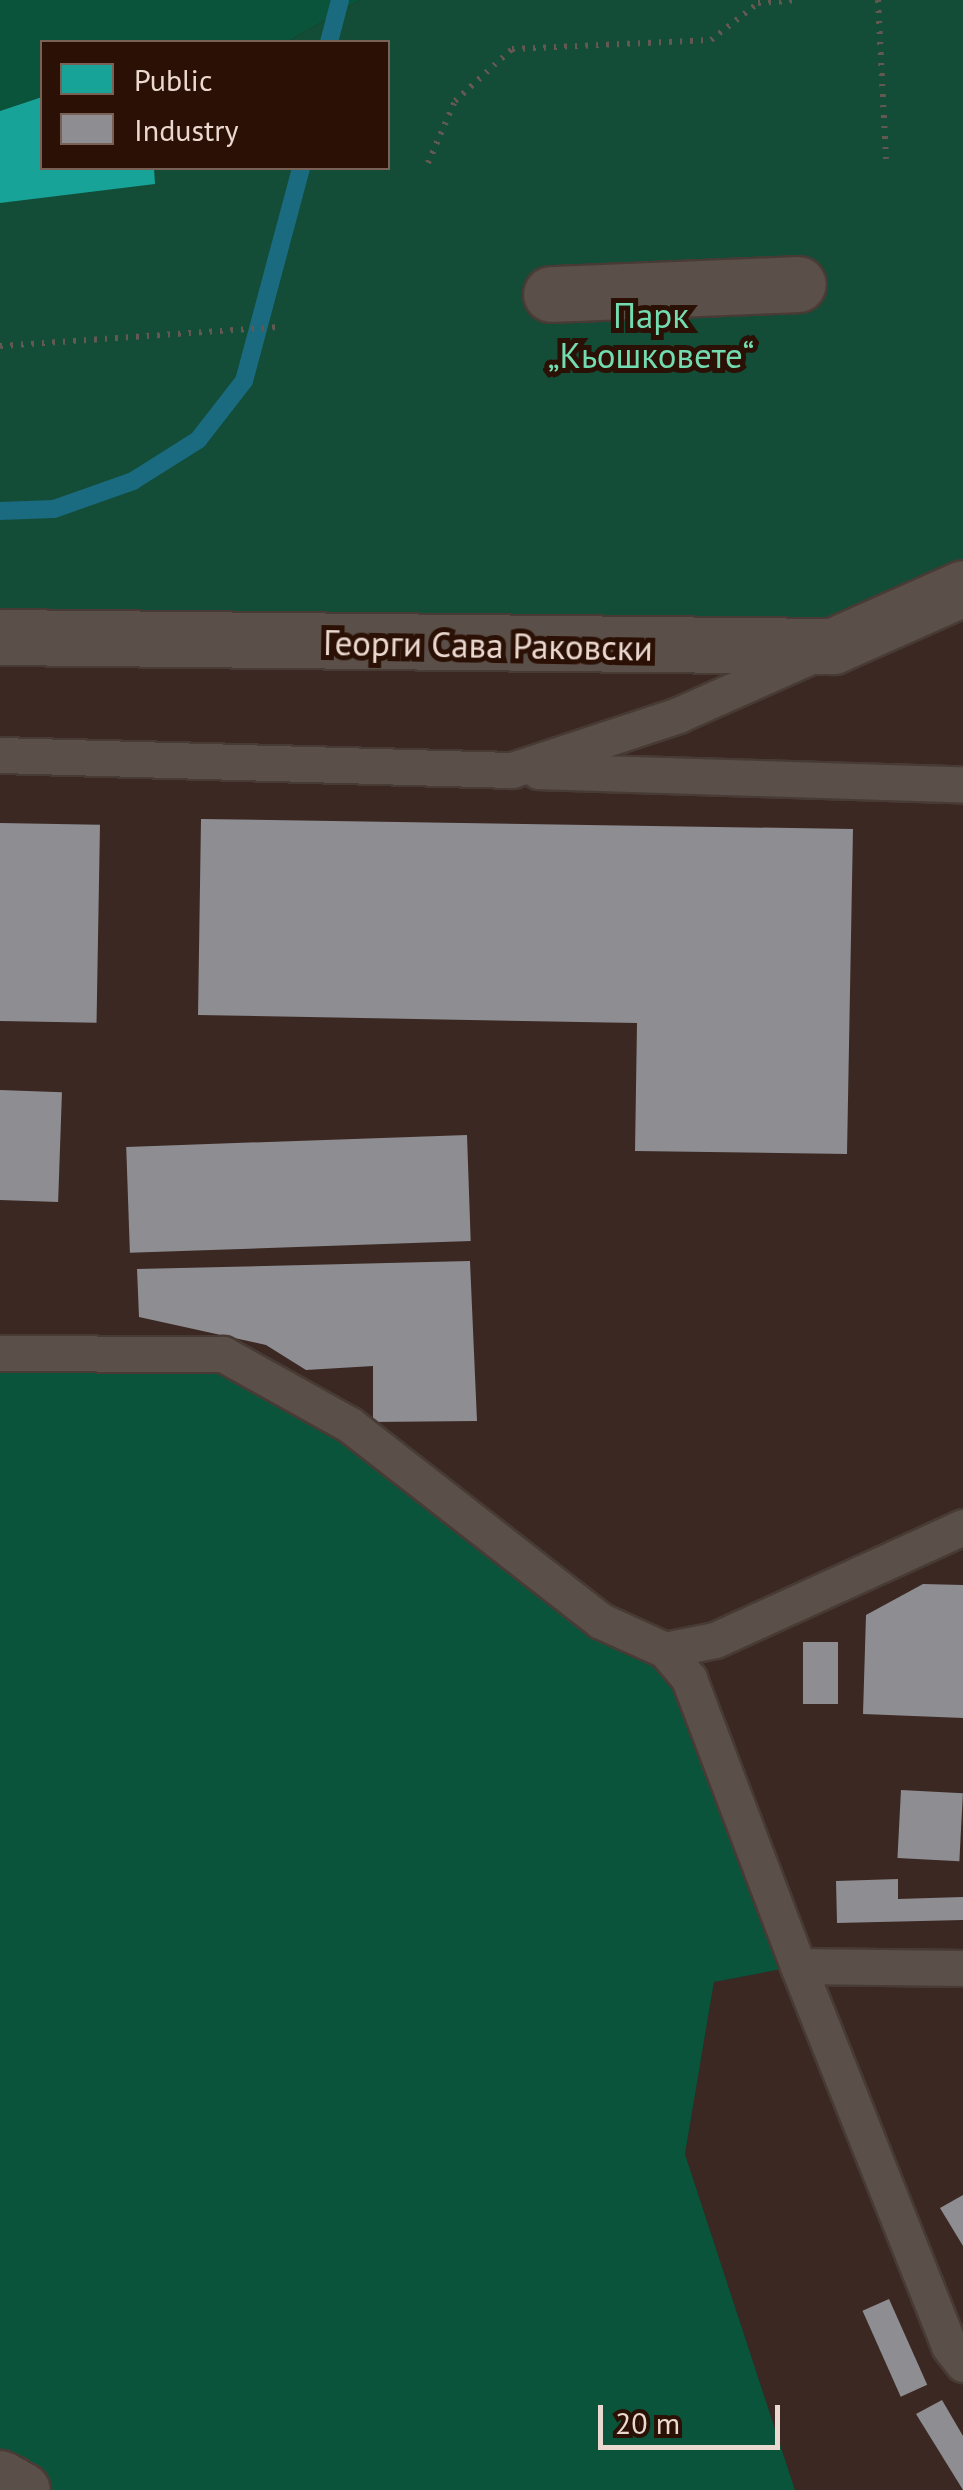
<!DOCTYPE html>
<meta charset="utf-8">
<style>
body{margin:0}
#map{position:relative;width:963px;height:2490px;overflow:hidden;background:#2d1e16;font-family:"PT Sans",sans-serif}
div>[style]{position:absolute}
.industrial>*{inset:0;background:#3b2823}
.green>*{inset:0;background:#134c37}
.forest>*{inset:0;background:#0b543c}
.public>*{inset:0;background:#17a398}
.industry>*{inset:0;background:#8d8d92;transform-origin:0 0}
.stream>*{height:18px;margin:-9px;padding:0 9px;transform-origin:9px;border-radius:9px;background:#1a6a80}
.path>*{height:6px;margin-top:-3px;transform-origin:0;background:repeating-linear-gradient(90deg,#635852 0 2.5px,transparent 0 10.5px)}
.roads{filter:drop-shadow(2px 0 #483b36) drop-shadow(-2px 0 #483b36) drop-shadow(0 2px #483b36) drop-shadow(0 -2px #483b36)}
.lane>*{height:35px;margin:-17.5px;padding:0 17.5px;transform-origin:17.5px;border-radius:17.5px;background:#5b4f49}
.street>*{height:55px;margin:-27.5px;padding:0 27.5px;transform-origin:27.5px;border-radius:27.5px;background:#5b4f49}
span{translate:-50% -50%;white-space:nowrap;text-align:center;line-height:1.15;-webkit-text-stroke:10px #2b1105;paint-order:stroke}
.park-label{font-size:35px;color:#72dbb0}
.street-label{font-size:35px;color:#ebd8d0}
.legend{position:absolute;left:40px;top:40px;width:350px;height:130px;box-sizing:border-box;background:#2b1105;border:2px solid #786156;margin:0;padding:12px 18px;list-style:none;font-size:30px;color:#ebd8d0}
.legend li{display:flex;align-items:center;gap:20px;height:50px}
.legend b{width:50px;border:2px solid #786156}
.scale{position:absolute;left:598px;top:2405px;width:182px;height:45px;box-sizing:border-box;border:5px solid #ebd8d0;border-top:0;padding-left:12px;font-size:30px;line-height:35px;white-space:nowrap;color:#ebd8d0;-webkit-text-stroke:8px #2b1105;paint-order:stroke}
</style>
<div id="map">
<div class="industrial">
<div style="clip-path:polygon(963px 588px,963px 2490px,795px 2490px,685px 2154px,714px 1982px,797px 1966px,0 1353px,0 637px)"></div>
</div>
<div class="green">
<div style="clip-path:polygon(360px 0,963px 0,963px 588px,833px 646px,0 637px,0 111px,42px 97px,42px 168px,388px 168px,388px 42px,287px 42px)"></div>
</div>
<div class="forest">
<div style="clip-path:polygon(0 0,360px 0,287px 42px,42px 42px,42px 97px,0 111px)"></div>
<div style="clip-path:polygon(0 1353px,223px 1354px,665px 1650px,798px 1966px,714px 1982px,685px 2154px,795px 2490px,0 2490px)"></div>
</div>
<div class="public">
<div style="clip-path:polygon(42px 97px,42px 168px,154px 168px,155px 184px,0 203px,0 111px)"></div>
</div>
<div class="industry">
<div style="clip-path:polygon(201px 819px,853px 829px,847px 1154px,635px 1151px,637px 1023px,198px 1015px)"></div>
<div style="left:0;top:823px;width:100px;height:198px;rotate:1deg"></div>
<div style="left:0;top:1090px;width:62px;height:110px;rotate:2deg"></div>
<div style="left:467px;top:1135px;width:106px;height:341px;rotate:88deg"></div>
<div style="clip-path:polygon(470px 1261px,477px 1421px,373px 1422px,373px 1366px,306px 1370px,266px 1345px,139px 1317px,137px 1269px)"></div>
<div style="clip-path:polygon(923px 1584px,963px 1585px,963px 1718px,863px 1714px,866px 1615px)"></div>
<div style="left:803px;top:1642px;width:35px;height:62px"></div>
<div style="left:901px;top:1790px;width:62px;height:68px;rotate:3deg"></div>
<div style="clip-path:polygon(898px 1879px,898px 1899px,963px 1897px,963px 1920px,837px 1923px,836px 1881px)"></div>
<div style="clip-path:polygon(963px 2195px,963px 2246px,940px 2208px)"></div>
<div style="left:889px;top:2299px;width:94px;height:29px;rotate:66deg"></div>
<div style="clip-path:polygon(942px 2400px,963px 2436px,963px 2490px,916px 2414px)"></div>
</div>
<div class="stream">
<div style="left:329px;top:42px;width:43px;rotate:-75.3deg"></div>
<div style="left:0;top:511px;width:54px;rotate:-2.1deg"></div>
<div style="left:54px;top:509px;width:84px;rotate:-19.5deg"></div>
<div style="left:133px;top:481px;width:77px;rotate:-32.2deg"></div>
<div style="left:198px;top:440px;width:75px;rotate:-52.1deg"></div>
<div style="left:244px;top:381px;width:220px;rotate:-75deg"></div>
</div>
<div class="path">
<div style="left:878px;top:0;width:159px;rotate:87.1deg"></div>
<div style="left:428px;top:163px;width:68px;rotate:-66.5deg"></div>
<div style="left:455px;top:101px;width:77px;rotate:-42.4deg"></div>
<div style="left:512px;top:49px;width:199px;rotate:-2.6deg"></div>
<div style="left:711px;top:40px;width:60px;rotate:-38.2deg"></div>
<div style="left:758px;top:3px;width:42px;rotate:-4.1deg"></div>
<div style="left:0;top:346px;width:281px;rotate:-3.9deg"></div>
</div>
<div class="roads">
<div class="lane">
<div style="left:0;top:755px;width:512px;rotate:1.68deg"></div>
<div style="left:512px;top:770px;width:175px;rotate:-18.3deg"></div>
<div style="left:678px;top:715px;width:148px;rotate:-24deg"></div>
<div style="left:538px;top:771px;width:425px;rotate:1.8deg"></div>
<div style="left:0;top:1353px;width:223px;rotate:0.3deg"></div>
<div style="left:223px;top:1354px;width:145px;rotate:29.2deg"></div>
<div style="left:350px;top:1425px;width:318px;rotate:38deg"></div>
<div style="left:601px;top:1621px;width:70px;rotate:24.4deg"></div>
<div style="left:963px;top:1527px;width:273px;rotate:155.5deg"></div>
<div style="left:715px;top:1640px;width:51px;rotate:168.7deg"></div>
<div style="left:665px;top:1650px;width:38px;rotate:50deg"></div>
<div style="left:689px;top:1679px;width:307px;rotate:69.2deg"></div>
<div style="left:798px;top:1966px;width:165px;rotate:0.7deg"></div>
<div style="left:798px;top:1966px;width:409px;rotate:68.3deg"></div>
<div style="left:949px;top:2346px;width:23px;rotate:52deg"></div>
</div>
<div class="street">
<div style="left:551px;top:294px;width:247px;rotate:-2.3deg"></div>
<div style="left:0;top:637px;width:833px;rotate:0.62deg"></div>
<div style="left:833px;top:646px;width:142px;rotate:-24deg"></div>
<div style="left:0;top:2478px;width:25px;rotate:29deg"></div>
</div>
</div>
<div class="park-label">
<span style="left:651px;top:335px">Парк<br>„Кьошковете“</span>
</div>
<div class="street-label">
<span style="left:488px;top:645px;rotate:1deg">Георги Сава Раковски</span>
</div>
<ul class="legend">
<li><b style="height:28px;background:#17a398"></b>Public</li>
<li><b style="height:28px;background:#8d8d92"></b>Industry</li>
</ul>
<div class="scale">20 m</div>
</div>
